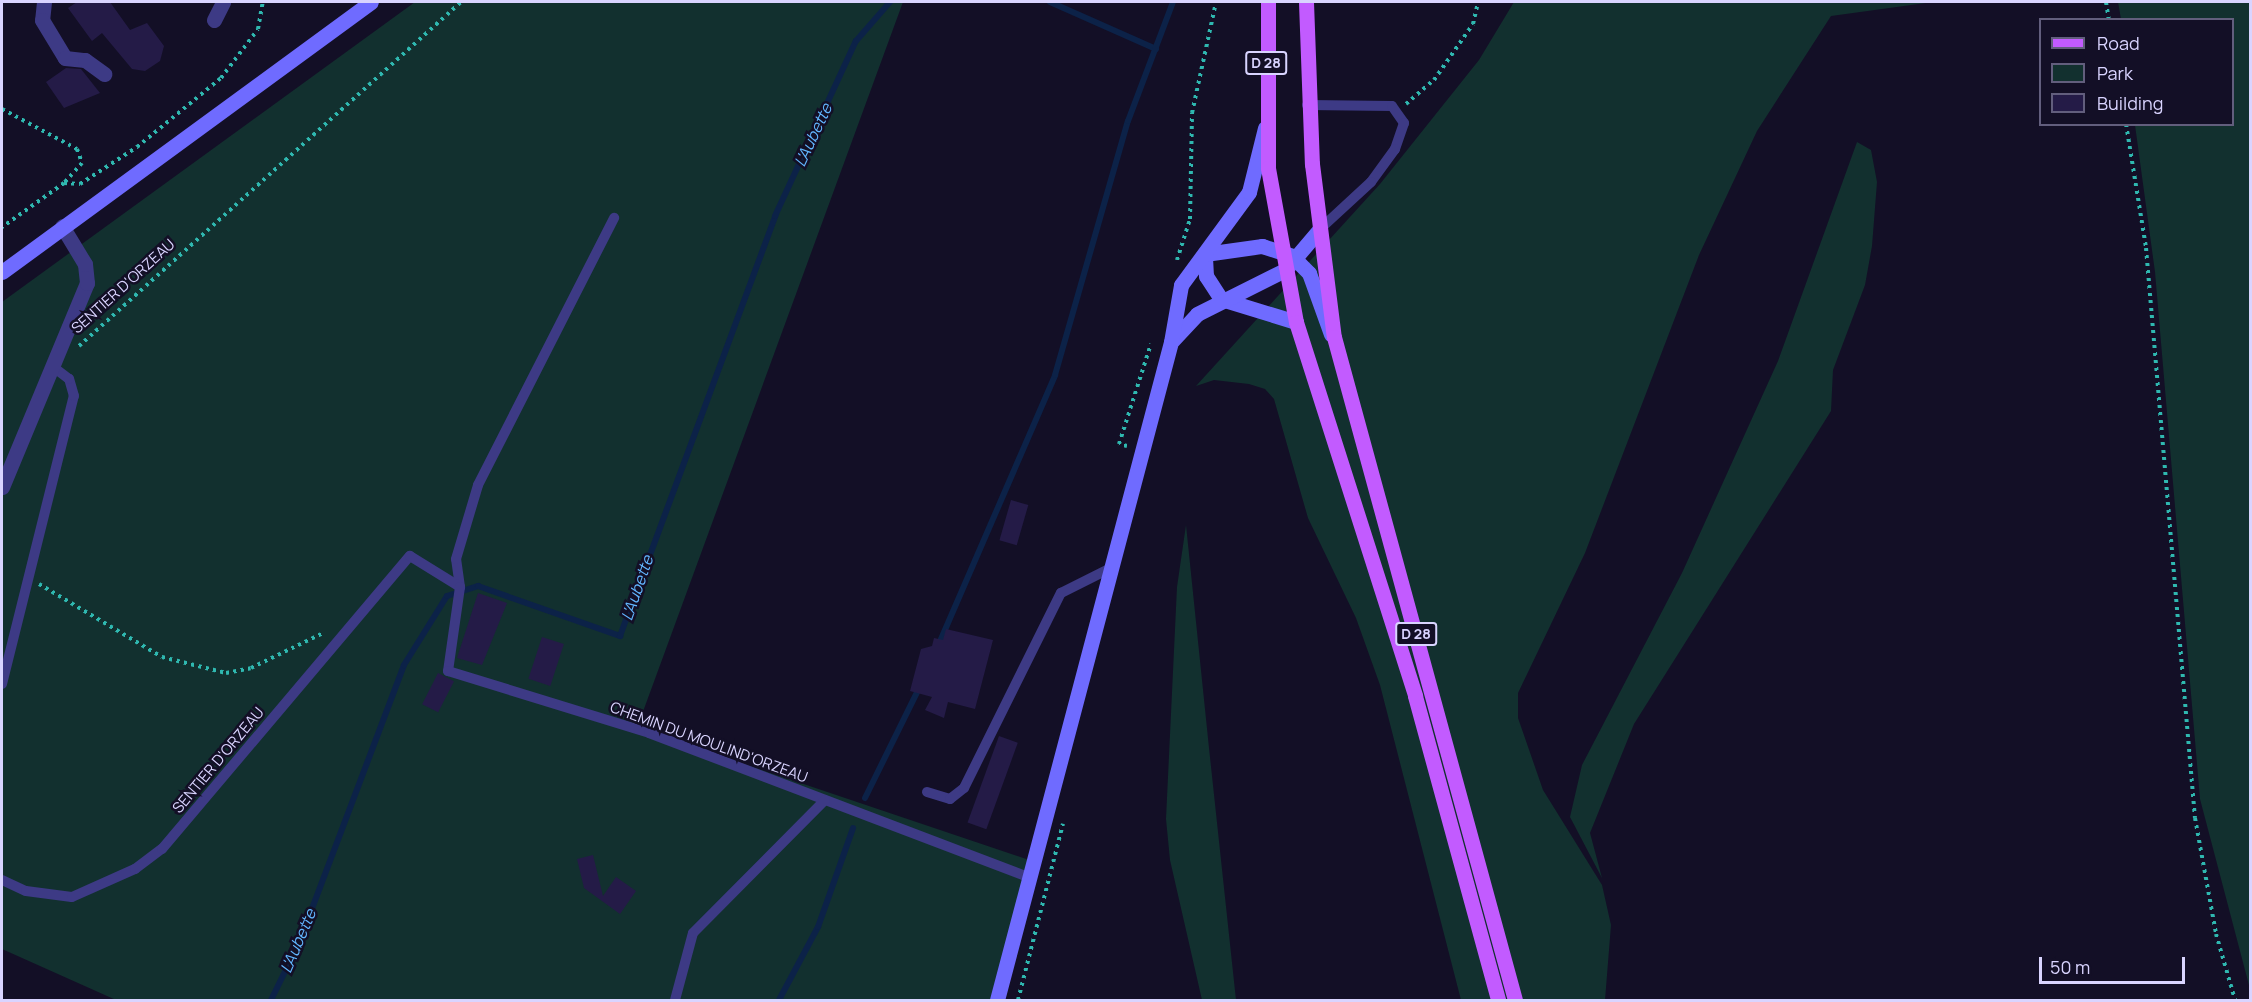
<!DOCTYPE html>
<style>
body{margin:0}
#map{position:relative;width:2252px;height:1002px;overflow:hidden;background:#130f26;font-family:Manrope,sans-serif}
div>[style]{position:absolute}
.green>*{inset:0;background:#12302f}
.stream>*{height:6px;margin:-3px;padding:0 3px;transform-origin:3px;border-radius:3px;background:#0c2248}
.building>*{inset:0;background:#241b47;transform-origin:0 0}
.path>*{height:4px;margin-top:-2px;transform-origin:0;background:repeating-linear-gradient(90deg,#2fb8b0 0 3px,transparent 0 7.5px)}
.lane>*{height:10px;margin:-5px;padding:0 5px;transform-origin:5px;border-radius:5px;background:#3d3a85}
.street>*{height:15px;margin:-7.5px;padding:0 7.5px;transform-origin:7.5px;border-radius:7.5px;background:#3d3a85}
.secondary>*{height:15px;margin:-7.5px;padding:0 7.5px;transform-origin:7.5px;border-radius:7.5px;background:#6f6bff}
.primary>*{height:15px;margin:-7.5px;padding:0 7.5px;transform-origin:7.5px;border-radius:7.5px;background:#c25bff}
span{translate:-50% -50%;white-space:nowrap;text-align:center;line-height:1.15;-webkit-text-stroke:5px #130f26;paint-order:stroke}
.shield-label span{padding:2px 4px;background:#130f26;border:2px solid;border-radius:4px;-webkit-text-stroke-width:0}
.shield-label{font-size:14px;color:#d9d4ff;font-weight:700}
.street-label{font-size:15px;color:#d9d4ff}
.water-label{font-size:16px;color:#62b6ff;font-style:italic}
.frame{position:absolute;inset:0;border:3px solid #d9d4ff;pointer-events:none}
.legend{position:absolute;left:2039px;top:18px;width:195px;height:108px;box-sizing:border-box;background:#130f26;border:2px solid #625e7d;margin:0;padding:8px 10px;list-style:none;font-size:18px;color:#d9d4ff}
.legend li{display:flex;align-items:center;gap:12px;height:30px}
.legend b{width:30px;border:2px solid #625e7d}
.scale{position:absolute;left:2039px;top:957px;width:146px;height:27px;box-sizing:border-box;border:3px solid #d9d4ff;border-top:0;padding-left:8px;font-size:18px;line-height:21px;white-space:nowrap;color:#d9d4ff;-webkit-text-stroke:4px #130f26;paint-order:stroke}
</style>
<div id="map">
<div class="green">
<div style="clip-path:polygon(415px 2px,903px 2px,637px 728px,1035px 862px,996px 1000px,116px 1000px,2px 949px,2px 302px)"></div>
<div style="clip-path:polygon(1514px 2px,1933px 2px,1831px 16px,1757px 131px,1699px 255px,1585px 553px,1518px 693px,1518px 718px,1543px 790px,1602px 885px,1611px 925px,1605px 1000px,1461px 1000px,1380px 685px,1356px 618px,1308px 518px,1274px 399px,1265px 389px,1249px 384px,1214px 380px,1196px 386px,1380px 184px,1479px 60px)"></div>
<div style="clip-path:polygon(2118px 2px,2250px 2px,2250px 989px,2200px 799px,2155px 272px,2135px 125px,2232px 124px,2232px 20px,2121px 19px)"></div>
<div style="clip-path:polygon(1857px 142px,1871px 150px,1877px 182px,1872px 246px,1865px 285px,1833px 370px,1831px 411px,1634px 724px,1590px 833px,1602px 878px,1570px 817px,1582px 765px,1682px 573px,1778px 361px)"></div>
<div style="clip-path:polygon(1186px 525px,1209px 748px,1236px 1000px,1202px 1000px,1170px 860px,1166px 819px,1177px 587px)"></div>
</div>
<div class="stream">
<div style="left:1050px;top:2px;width:116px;rotate:23.9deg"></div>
<div style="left:938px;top:646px;width:295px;rotate:-66.6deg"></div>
<div style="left:1055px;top:375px;width:264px;rotate:-74deg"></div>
<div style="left:1128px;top:121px;width:127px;rotate:-69.3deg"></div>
<div style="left:865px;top:798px;width:125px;rotate:-63.8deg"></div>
<div style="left:271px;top:1000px;width:64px;rotate:-63.8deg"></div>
<div style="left:299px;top:943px;width:297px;rotate:-69.3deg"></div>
<div style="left:404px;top:665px;width:81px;rotate:-58.1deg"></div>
<div style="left:447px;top:596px;width:33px;rotate:-18deg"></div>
<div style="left:478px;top:586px;width:151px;rotate:19.4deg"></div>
<div style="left:620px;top:636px;width:448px;rotate:-69.7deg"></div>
<div style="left:775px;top:216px;width:193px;rotate:-65.2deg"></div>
<div style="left:856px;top:41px;width:52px;rotate:-48.9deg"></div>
<div style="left:779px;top:1000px;width:83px;rotate:-61.9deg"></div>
<div style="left:818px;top:927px;width:105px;rotate:-70.5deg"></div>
</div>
<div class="building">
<div style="clip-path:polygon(77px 2px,110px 2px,130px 30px,147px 23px,164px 46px,160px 61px,145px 71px,132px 69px,102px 33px,92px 41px,68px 8px)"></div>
<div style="clip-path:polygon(66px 68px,81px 69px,100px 93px,64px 108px,46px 82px)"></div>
<div style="left:1011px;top:500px;width:18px;height:42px;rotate:16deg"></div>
<div style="clip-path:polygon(478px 593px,507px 603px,482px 665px,457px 658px)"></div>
<div style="clip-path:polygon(946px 629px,993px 640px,975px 709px,948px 702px,944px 718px,925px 710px,932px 697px,910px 691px,921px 649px,932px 646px,934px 638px,943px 640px)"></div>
<div style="left:542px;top:637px;width:23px;height:44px;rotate:18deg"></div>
<div style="left:438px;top:673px;width:18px;height:35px;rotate:27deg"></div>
<div style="left:999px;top:736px;width:20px;height:92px;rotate:20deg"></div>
<div style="clip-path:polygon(593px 855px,603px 896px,616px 877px,636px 891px,620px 914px,584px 888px,577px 859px)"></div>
</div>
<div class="path">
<div style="left:2106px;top:2px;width:18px;rotate:81deg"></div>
<div style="left:1406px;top:104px;width:37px;rotate:-41deg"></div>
<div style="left:1434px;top:80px;width:68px;rotate:-55.1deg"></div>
<div style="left:1473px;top:24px;width:23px;rotate:-77deg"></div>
<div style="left:2px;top:109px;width:85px;rotate:28.1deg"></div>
<div style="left:77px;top:149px;width:15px;rotate:70deg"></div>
<div style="left:82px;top:163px;width:27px;rotate:132deg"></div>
<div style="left:64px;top:183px;width:76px;rotate:144.6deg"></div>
<div style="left:2126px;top:124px;width:126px;rotate:80.8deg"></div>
<div style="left:2146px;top:248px;width:572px;rotate:85.09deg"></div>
<div style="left:2195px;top:818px;width:118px;rotate:79.7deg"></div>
<div style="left:2216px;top:934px;width:69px;rotate:73.9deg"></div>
<div style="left:64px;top:183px;width:16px;rotate:4deg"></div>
<div style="left:80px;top:184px;width:68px;rotate:-33deg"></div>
<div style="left:137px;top:147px;width:109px;rotate:-39.4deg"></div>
<div style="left:221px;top:78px;width:61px;rotate:-52.9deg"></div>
<div style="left:258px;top:29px;width:27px;rotate:-80deg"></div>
<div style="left:1177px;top:260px;width:43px;rotate:-72.4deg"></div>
<div style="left:1190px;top:219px;width:106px;rotate:-88.9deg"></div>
<div style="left:1192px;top:113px;width:114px;rotate:-77.8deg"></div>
<div style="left:79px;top:346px;width:514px;rotate:-42deg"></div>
<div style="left:1127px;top:446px;width:8px;rotate:-166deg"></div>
<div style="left:1119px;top:444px;width:105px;rotate:-72.3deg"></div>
<div style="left:39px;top:584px;width:143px;rotate:30.7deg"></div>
<div style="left:162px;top:657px;width:66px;rotate:14deg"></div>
<div style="left:226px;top:673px;width:25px;rotate:-11deg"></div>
<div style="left:251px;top:668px;width:82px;rotate:-25.9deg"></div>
<div style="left:1018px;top:1000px;width:182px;rotate:-75.7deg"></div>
</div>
<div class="lane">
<div style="left:1307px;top:105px;width:85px;rotate:0.7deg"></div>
<div style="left:1392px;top:106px;width:21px;rotate:55deg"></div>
<div style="left:1404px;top:123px;width:28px;rotate:109deg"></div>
<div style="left:1395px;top:149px;width:41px;rotate:126deg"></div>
<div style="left:1371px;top:182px;width:71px;rotate:137.3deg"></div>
<div style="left:460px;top:587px;width:28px;rotate:-98deg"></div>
<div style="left:456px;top:559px;width:77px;rotate:-73.4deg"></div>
<div style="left:478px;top:485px;width:300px;rotate:-63deg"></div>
<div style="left:2px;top:684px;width:297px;rotate:-76deg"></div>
<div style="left:74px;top:396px;width:18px;rotate:-106deg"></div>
<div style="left:69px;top:379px;width:21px;rotate:-143deg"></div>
<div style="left:927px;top:792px;width:24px;rotate:17deg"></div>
<div style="left:950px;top:799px;width:18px;rotate:-38deg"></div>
<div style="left:964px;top:788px;width:218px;rotate:-63.6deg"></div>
<div style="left:1061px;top:593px;width:58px;rotate:-26.6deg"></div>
<div style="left:2px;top:880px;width:26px;rotate:25deg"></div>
<div style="left:26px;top:891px;width:46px;rotate:7.4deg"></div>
<div style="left:72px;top:897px;width:69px;rotate:-24deg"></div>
<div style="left:135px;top:869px;width:34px;rotate:-37deg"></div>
<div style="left:162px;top:849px;width:384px;rotate:-49.8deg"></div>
<div style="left:410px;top:556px;width:59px;rotate:31.8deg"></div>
<div style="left:460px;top:587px;width:85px;rotate:98.1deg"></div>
<div style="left:448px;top:671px;width:210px;rotate:17.1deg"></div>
<div style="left:649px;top:733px;width:408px;rotate:20.8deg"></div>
<div style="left:675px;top:1000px;width:69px;rotate:-75deg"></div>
<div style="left:693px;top:933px;width:187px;rotate:-45.2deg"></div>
</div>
<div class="street">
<div style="left:44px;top:2px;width:18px;rotate:96deg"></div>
<div style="left:42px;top:20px;width:44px;rotate:58.8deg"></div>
<div style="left:65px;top:58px;width:20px;rotate:6deg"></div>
<div style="left:85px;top:60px;width:24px;rotate:36deg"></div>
<div style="left:214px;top:20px;width:20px;rotate:-63deg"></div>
<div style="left:2px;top:487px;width:221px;rotate:-67.4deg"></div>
<div style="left:87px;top:283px;width:19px;rotate:-96deg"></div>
<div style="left:85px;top:264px;width:44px;rotate:-121.2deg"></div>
</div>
<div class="secondary">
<div style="left:2px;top:272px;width:457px;rotate:-36.2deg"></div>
<div style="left:1296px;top:322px;width:78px;rotate:-163deg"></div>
<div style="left:1221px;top:299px;width:27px;rotate:-123deg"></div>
<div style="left:1206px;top:276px;width:22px;rotate:-93deg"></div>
<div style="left:1205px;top:254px;width:58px;rotate:-8deg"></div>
<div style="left:1262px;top:246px;width:32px;rotate:18deg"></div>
<div style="left:1292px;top:256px;width:24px;rotate:45deg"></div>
<div style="left:1309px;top:273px;width:65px;rotate:70.2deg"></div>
<div style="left:1173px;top:340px;width:35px;rotate:-47deg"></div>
<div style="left:1197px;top:314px;width:98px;rotate:-26.6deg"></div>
<div style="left:1285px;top:270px;width:52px;rotate:-49.6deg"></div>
<div style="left:997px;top:1000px;width:681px;rotate:-75.19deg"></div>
<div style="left:1171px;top:342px;width:58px;rotate:-80deg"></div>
<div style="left:1181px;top:285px;width:115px;rotate:-53.8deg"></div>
<div style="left:1249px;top:192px;width:66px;rotate:-76deg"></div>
</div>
<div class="primary">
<div style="left:1268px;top:2px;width:166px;rotate:90deg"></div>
<div style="left:1268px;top:168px;width:157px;rotate:79.7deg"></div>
<div style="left:1296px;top:322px;width:392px;rotate:72.3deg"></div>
<div style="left:1415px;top:696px;width:315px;rotate:74.7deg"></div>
<div style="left:1306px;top:2px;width:162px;rotate:87.9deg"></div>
<div style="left:1312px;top:164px;width:174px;rotate:82.8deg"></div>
<div style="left:1334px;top:337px;width:687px;rotate:74.73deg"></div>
</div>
<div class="shield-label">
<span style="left:1266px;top:63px">D 28</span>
<span style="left:1416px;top:634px">D 28</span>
</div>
<div class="street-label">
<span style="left:123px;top:286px;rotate:-42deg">SENTIER D'ORZEAU</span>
<span style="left:709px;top:742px;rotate:20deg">CHEMIN DU MOULIND'ORZEAU</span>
<span style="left:218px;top:760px;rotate:-50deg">SENTIER D'ORZEAU</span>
</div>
<div class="water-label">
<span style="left:813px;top:135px;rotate:-65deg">L'Aubette</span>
<span style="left:637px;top:588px;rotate:-71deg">L'Aubette</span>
<span style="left:298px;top:941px;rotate:-67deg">L'Aubette</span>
</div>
<div class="frame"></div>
<ul class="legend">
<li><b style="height:8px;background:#c25bff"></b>Road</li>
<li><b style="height:16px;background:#12302f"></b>Park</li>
<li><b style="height:16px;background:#241b47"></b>Building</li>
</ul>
<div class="scale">50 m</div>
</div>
